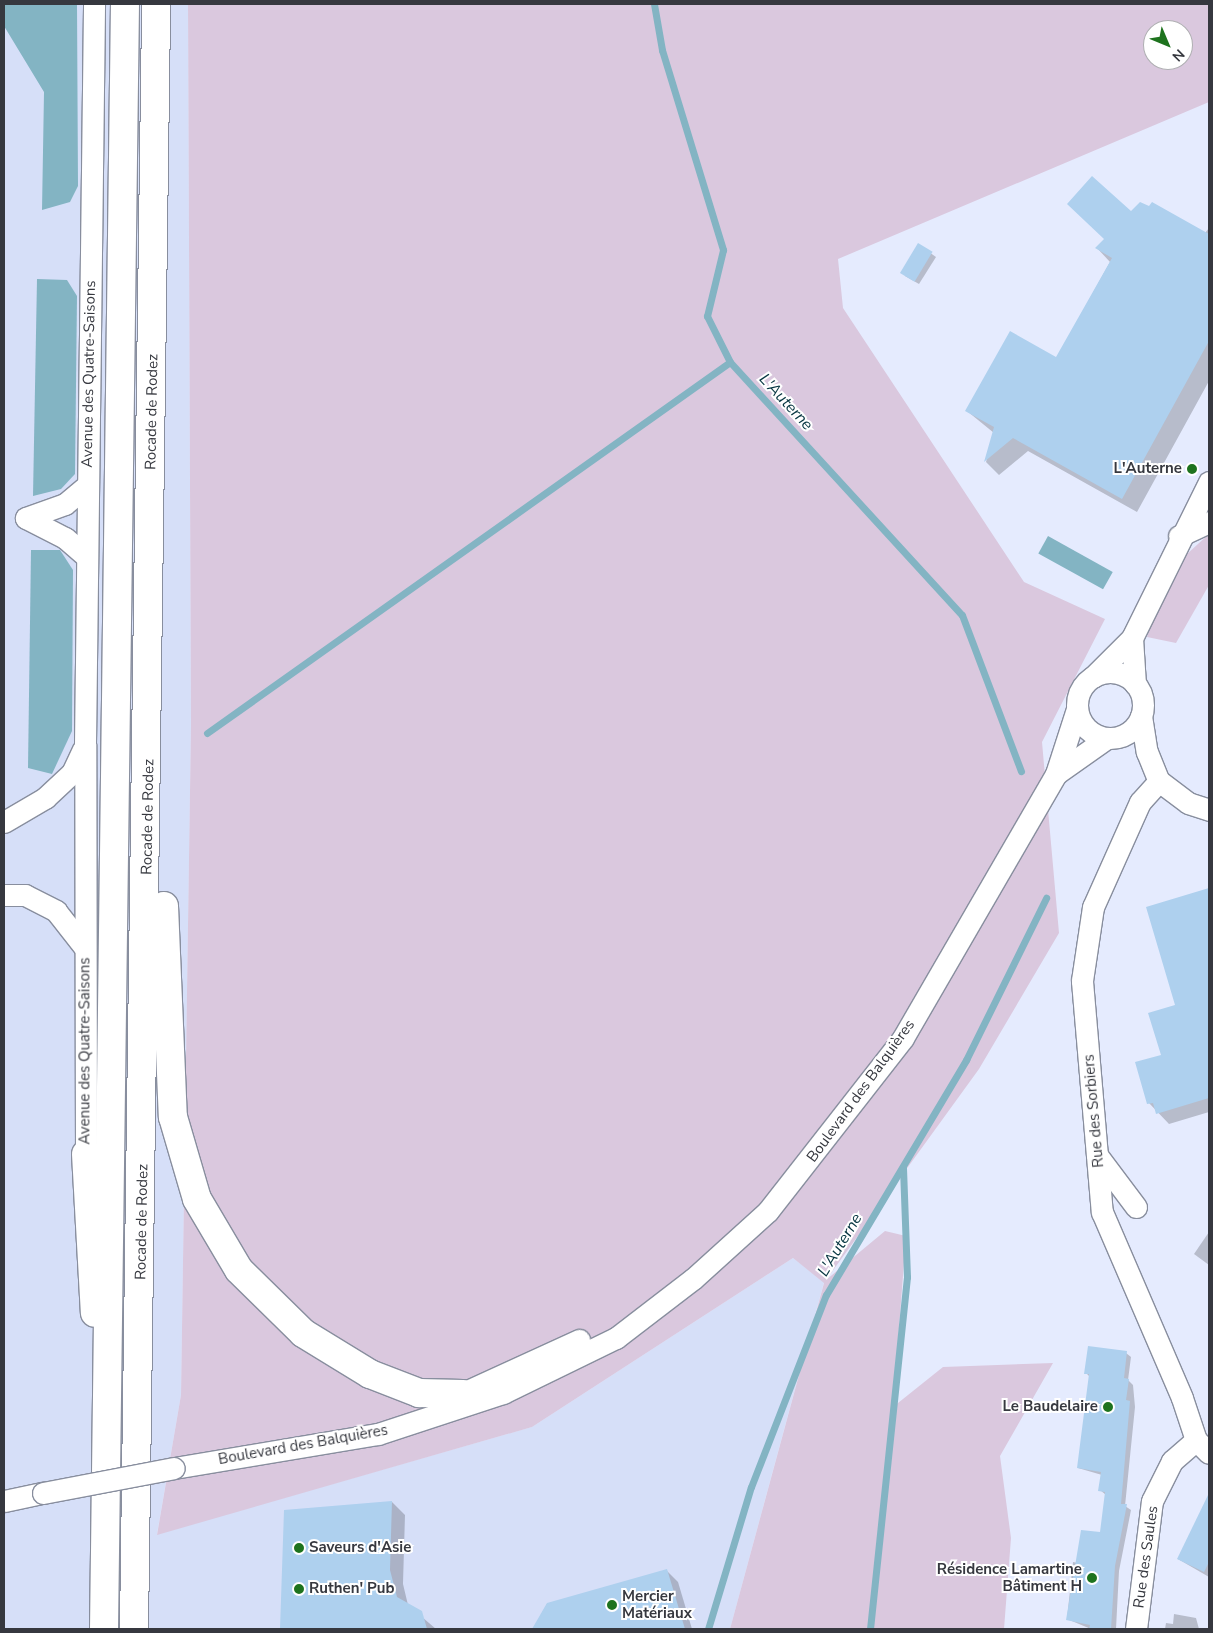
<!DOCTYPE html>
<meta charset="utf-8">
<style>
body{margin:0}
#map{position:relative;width:1213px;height:1633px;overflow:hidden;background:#e5ebfe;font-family:"Nunito Sans",sans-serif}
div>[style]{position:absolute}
.built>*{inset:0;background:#d6dff8}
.green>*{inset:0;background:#dac8de}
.water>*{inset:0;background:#83b4c3;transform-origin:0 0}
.shadow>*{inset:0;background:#0003}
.stream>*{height:7px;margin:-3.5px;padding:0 3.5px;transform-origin:3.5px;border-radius:3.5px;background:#83b4c3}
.building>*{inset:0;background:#aed0ee;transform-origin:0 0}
.roads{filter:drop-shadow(1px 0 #888e9e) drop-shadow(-1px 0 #888e9e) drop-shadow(0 1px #888e9e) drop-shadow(0 -1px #888e9e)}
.minor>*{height:21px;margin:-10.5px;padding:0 10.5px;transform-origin:10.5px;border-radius:10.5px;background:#fff}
.minor>.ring{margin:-10.5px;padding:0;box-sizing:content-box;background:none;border:21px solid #fff;border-radius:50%}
.trunk>*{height:28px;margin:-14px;padding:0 14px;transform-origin:14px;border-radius:14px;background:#fff}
.bridges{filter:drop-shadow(1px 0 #888e9e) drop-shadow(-1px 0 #888e9e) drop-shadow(0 1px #888e9e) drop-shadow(0 -1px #888e9e)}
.minor-bridge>*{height:21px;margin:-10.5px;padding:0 10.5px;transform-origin:10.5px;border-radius:10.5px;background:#fff}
.dots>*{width:14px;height:14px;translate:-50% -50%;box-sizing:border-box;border:2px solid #fff;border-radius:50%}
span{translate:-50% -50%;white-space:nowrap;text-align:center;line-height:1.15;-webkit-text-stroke:4px #fff;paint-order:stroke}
.street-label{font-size:15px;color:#36383f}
.poi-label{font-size:15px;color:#36383f;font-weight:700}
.right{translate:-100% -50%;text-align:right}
.left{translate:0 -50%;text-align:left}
.water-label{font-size:16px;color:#053440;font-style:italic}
.frame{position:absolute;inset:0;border:5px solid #36383f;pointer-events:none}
.north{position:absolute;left:1143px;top:20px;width:50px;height:50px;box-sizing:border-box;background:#fff;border:1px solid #afafb2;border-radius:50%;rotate:135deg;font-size:14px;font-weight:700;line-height:20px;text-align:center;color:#36383f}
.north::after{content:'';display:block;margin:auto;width:18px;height:22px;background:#1e731e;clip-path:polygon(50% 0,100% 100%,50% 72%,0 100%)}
</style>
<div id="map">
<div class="built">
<div style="clip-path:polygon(4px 4px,188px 4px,191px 724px,181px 1395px,157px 1534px,532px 1427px,793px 1258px,824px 1282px,730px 1629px,4px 1629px)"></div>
</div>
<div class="green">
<div style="clip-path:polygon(evenodd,188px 4px,1209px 4px,1209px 102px,838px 259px,843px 308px,1024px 582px,1105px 619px,1042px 742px,1059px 933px,979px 1069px,826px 1280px,885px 1231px,906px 1236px,893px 1407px,943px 1367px,1053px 1363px,1000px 1456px,1011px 1538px,1004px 1629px,730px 1629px,824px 1283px,793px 1258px,532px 1427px,157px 1535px,181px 1395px,191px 724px,188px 4px,1153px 30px,1183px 30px,1183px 60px,1153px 60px,1153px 30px)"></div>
<div style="clip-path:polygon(1209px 534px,1209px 585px,1176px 643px,1147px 637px,1157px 603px,1187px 554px)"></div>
</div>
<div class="water">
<div style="clip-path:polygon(4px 4px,77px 4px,78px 186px,70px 202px,42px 210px,44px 92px,4px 26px)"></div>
<div style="clip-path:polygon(37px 279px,67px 280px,77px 296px,75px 474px,61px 489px,33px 496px)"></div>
<div style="left:1048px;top:536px;width:74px;height:20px;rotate:29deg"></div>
<div style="clip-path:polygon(31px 550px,60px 550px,73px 570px,72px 731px,52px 774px,28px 768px)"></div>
</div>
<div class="shadow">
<div style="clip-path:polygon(1132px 213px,1205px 233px,1209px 228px,1209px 381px,1137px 512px,1028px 451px,999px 475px,986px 462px,994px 433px,967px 411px,1057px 358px,1110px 262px,1097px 248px)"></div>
<div style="clip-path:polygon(919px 245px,936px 257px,919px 284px,905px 276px)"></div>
<div style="clip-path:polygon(1209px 890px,1209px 1112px,1169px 1124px,1149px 1103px,1177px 1006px,1147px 908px)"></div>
<div style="clip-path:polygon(1209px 1232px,1209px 1265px,1194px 1254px)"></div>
<div style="clip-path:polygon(1126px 1353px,1131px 1357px,1128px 1380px,1133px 1385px,1135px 1407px,1125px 1506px,1131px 1510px,1119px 1571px,1116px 1629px,1091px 1629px,1067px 1619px,1073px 1562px,1078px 1563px,1101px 1533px,1106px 1495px,1100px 1490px,1102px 1475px,1078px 1468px,1090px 1377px,1086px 1373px)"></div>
<div style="clip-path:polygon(392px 1502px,405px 1515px,403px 1584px,408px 1605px,436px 1629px,285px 1629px,282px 1619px)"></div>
<div style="clip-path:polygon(1200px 1514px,1209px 1519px,1209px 1577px,1178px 1559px)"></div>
<div style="clip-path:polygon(667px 1571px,678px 1582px,692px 1629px,533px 1629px,547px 1604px)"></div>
<div style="clip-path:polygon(1174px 1614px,1196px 1618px,1199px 1629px,1165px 1629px,1166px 1623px,1173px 1624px)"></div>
</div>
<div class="stream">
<div style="left:654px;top:4px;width:47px;rotate:80.1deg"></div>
<div style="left:662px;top:50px;width:209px;rotate:73deg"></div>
<div style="left:723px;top:250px;width:68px;rotate:103.6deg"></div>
<div style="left:707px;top:316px;width:51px;rotate:63.4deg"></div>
<div style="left:730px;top:362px;width:343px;rotate:47.5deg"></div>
<div style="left:962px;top:615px;width:167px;rotate:69.3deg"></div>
<div style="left:207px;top:733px;width:641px;rotate:-35.35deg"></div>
<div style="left:708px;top:1629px;width:148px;rotate:-73.2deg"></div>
<div style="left:751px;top:1487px;width:206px;rotate:-68.7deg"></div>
<div style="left:826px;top:1295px;width:274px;rotate:-59.2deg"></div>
<div style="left:966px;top:1060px;width:181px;rotate:-63.7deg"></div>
<div style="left:870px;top:1629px;width:354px;rotate:-84deg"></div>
<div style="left:907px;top:1277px;width:110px;rotate:-92.1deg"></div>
</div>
<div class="building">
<div style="clip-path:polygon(1092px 176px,1131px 211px,1140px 202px,1149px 206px,1152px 202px,1209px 234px,1209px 341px,1122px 499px,1013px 438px,984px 462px,994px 427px,965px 411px,1010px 331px,1056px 357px,1112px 258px,1095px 248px,1104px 239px,1067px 204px)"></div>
<div style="left:918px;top:243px;width:17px;height:35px;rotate:31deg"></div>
<div style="clip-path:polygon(1209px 888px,1209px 1098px,1156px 1114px,1153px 1103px,1147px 1104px,1135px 1062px,1161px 1055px,1148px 1013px,1175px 1005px,1146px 907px)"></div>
<div style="clip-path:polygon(1088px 1346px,1127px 1351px,1124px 1378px,1129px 1379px,1126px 1400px,1130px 1401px,1121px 1504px,1127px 1504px,1115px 1566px,1111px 1629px,1089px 1629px,1090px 1625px,1066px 1620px,1081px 1530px,1100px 1532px,1105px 1492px,1098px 1491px,1101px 1472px,1077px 1468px,1089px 1374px,1084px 1374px)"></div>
<div style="clip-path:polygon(1209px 1493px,1209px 1562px,1204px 1572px,1177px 1559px)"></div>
<div style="clip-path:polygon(392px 1501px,390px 1570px,397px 1597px,422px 1611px,427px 1629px,280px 1629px,284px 1510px)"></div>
<div style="clip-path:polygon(667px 1569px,685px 1629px,532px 1629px,547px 1603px)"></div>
</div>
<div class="roads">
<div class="minor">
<div style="left:1179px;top:536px;width:33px;rotate:-25deg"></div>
<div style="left:87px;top:557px;width:29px;rotate:-139deg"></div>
<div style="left:65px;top:538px;width:44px;rotate:-152.9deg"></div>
<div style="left:26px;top:518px;width:41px;rotate:-19.7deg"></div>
<div style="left:65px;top:504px;width:30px;rotate:-40deg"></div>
<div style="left:1132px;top:638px;width:46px;rotate:86.3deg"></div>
<div class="ring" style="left:1077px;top:672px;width:45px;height:45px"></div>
<div style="left:1093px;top:677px;width:55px;rotate:-45deg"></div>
<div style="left:1132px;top:638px;width:174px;rotate:-63.7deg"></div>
<div style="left:1141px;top:716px;width:36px;rotate:81deg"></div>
<div style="left:1147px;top:752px;width:31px;rotate:68deg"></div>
<div style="left:1159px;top:781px;width:36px;rotate:37deg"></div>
<div style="left:1188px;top:803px;width:22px;rotate:18deg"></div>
<div style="left:1056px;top:774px;width:62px;rotate:-35.2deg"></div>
<div style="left:1159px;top:781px;width:28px;rotate:132deg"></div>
<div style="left:1140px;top:802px;width:115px;rotate:114.1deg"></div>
<div style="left:1093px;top:907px;width:75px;rotate:98.5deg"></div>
<div style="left:1082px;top:981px;width:232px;rotate:85.1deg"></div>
<div style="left:1102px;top:1212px;width:202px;rotate:66.7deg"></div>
<div style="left:1182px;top:1398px;width:44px;rotate:71.6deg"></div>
<div style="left:1196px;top:1440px;width:18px;rotate:45deg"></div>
<div style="left:4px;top:822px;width:48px;rotate:-30.3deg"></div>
<div style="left:45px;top:798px;width:37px;rotate:-43deg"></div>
<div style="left:72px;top:773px;width:26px;rotate:-65deg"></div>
<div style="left:4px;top:895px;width:21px"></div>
<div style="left:25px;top:895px;width:35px;rotate:27deg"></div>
<div style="left:56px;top:911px;width:47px;rotate:51.9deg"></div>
<div style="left:86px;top:1154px;width:410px;rotate:-90.1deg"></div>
<div style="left:85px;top:744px;width:740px;rotate:-89.3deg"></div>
<div style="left:1097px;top:1155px;width:65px;rotate:53.1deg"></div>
<div style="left:461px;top:1394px;width:130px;rotate:-24.6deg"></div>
<div style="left:174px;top:1468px;width:207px;rotate:-9.5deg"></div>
<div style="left:378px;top:1434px;width:132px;rotate:-18.2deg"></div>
<div style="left:503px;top:1393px;width:126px;rotate:-26deg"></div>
<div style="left:616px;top:1338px;width:97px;rotate:-37.5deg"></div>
<div style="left:693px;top:1279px;width:101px;rotate:-42.2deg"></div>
<div style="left:768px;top:1211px;width:219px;rotate:-52deg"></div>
<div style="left:903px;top:1038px;width:305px;rotate:-59.9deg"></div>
<div style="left:1056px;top:774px;width:68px;rotate:-72.1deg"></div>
<div style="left:4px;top:1501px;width:40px;rotate:-12deg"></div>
<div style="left:1136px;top:1629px;width:129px;rotate:-82.9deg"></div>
<div style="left:1152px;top:1501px;width:45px;rotate:-63.4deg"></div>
<div style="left:1172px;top:1461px;width:32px;rotate:-41deg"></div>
</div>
<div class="trunk">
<div style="left:164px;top:906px;width:211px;rotate:87.6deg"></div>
<div style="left:173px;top:1117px;width:85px;rotate:73.7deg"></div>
<div style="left:197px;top:1199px;width:82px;rotate:59.4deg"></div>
<div style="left:239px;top:1270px;width:90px;rotate:44.5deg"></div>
<div style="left:303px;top:1333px;width:79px;rotate:31.5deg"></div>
<div style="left:370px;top:1374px;width:53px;rotate:21.2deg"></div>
<div style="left:419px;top:1393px;width:44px;rotate:1.3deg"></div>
<div style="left:86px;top:1154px;width:159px;rotate:86.8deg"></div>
<div style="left:104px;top:1629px;width:1625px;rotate:-89.26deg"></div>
<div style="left:134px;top:1629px;width:1625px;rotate:-89.22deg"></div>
</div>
</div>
<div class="bridges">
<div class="minor-bridge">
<div style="left:43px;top:1493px;width:133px;rotate:-10.8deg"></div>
</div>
</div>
<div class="dots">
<div style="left:1192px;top:469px;background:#1e731e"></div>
<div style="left:1108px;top:1407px;background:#1e731e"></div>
<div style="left:299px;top:1548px;background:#1e731e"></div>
<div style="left:1092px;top:1578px;background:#1e731e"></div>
<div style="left:299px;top:1589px;background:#1e731e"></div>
<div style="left:612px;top:1605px;background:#1e731e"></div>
</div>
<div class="street-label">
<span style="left:89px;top:374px;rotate:-89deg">Avenue des Quatre-Saisons</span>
<span style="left:152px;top:412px;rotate:-89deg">Rocade de Rodez</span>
<span style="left:148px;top:817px;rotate:-89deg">Rocade de Rodez</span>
<span style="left:85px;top:1051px;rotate:-90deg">Avenue des Quatre-Saisons</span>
<span style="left:861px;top:1091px;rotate:-54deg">Boulevard des Balquières</span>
<span style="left:1094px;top:1111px;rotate:-95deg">Rue des Sorbiers</span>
<span style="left:142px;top:1222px;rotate:-89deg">Rocade de Rodez</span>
<span style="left:303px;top:1445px;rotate:-10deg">Boulevard des Balquières</span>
<span style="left:1146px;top:1557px;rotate:-82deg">Rue des Saules</span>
</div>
<div class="poi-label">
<span class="right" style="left:1182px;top:469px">L'Auterne</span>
<span class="right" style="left:1098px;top:1407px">Le Baudelaire</span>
<span class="left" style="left:309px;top:1548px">Saveurs d'Asie</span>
<span class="right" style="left:1082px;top:1578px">Résidence Lamartine<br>Bâtiment H</span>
<span class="left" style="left:309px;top:1589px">Ruthen' Pub</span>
<span class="left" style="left:622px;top:1605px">Mercier<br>Matériaux</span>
</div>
<div class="water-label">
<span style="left:786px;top:402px;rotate:47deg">L'Auterne</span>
<span style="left:840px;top:1245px;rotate:-59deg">L'Auterne</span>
</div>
<div class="frame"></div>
<div class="north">N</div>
</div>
